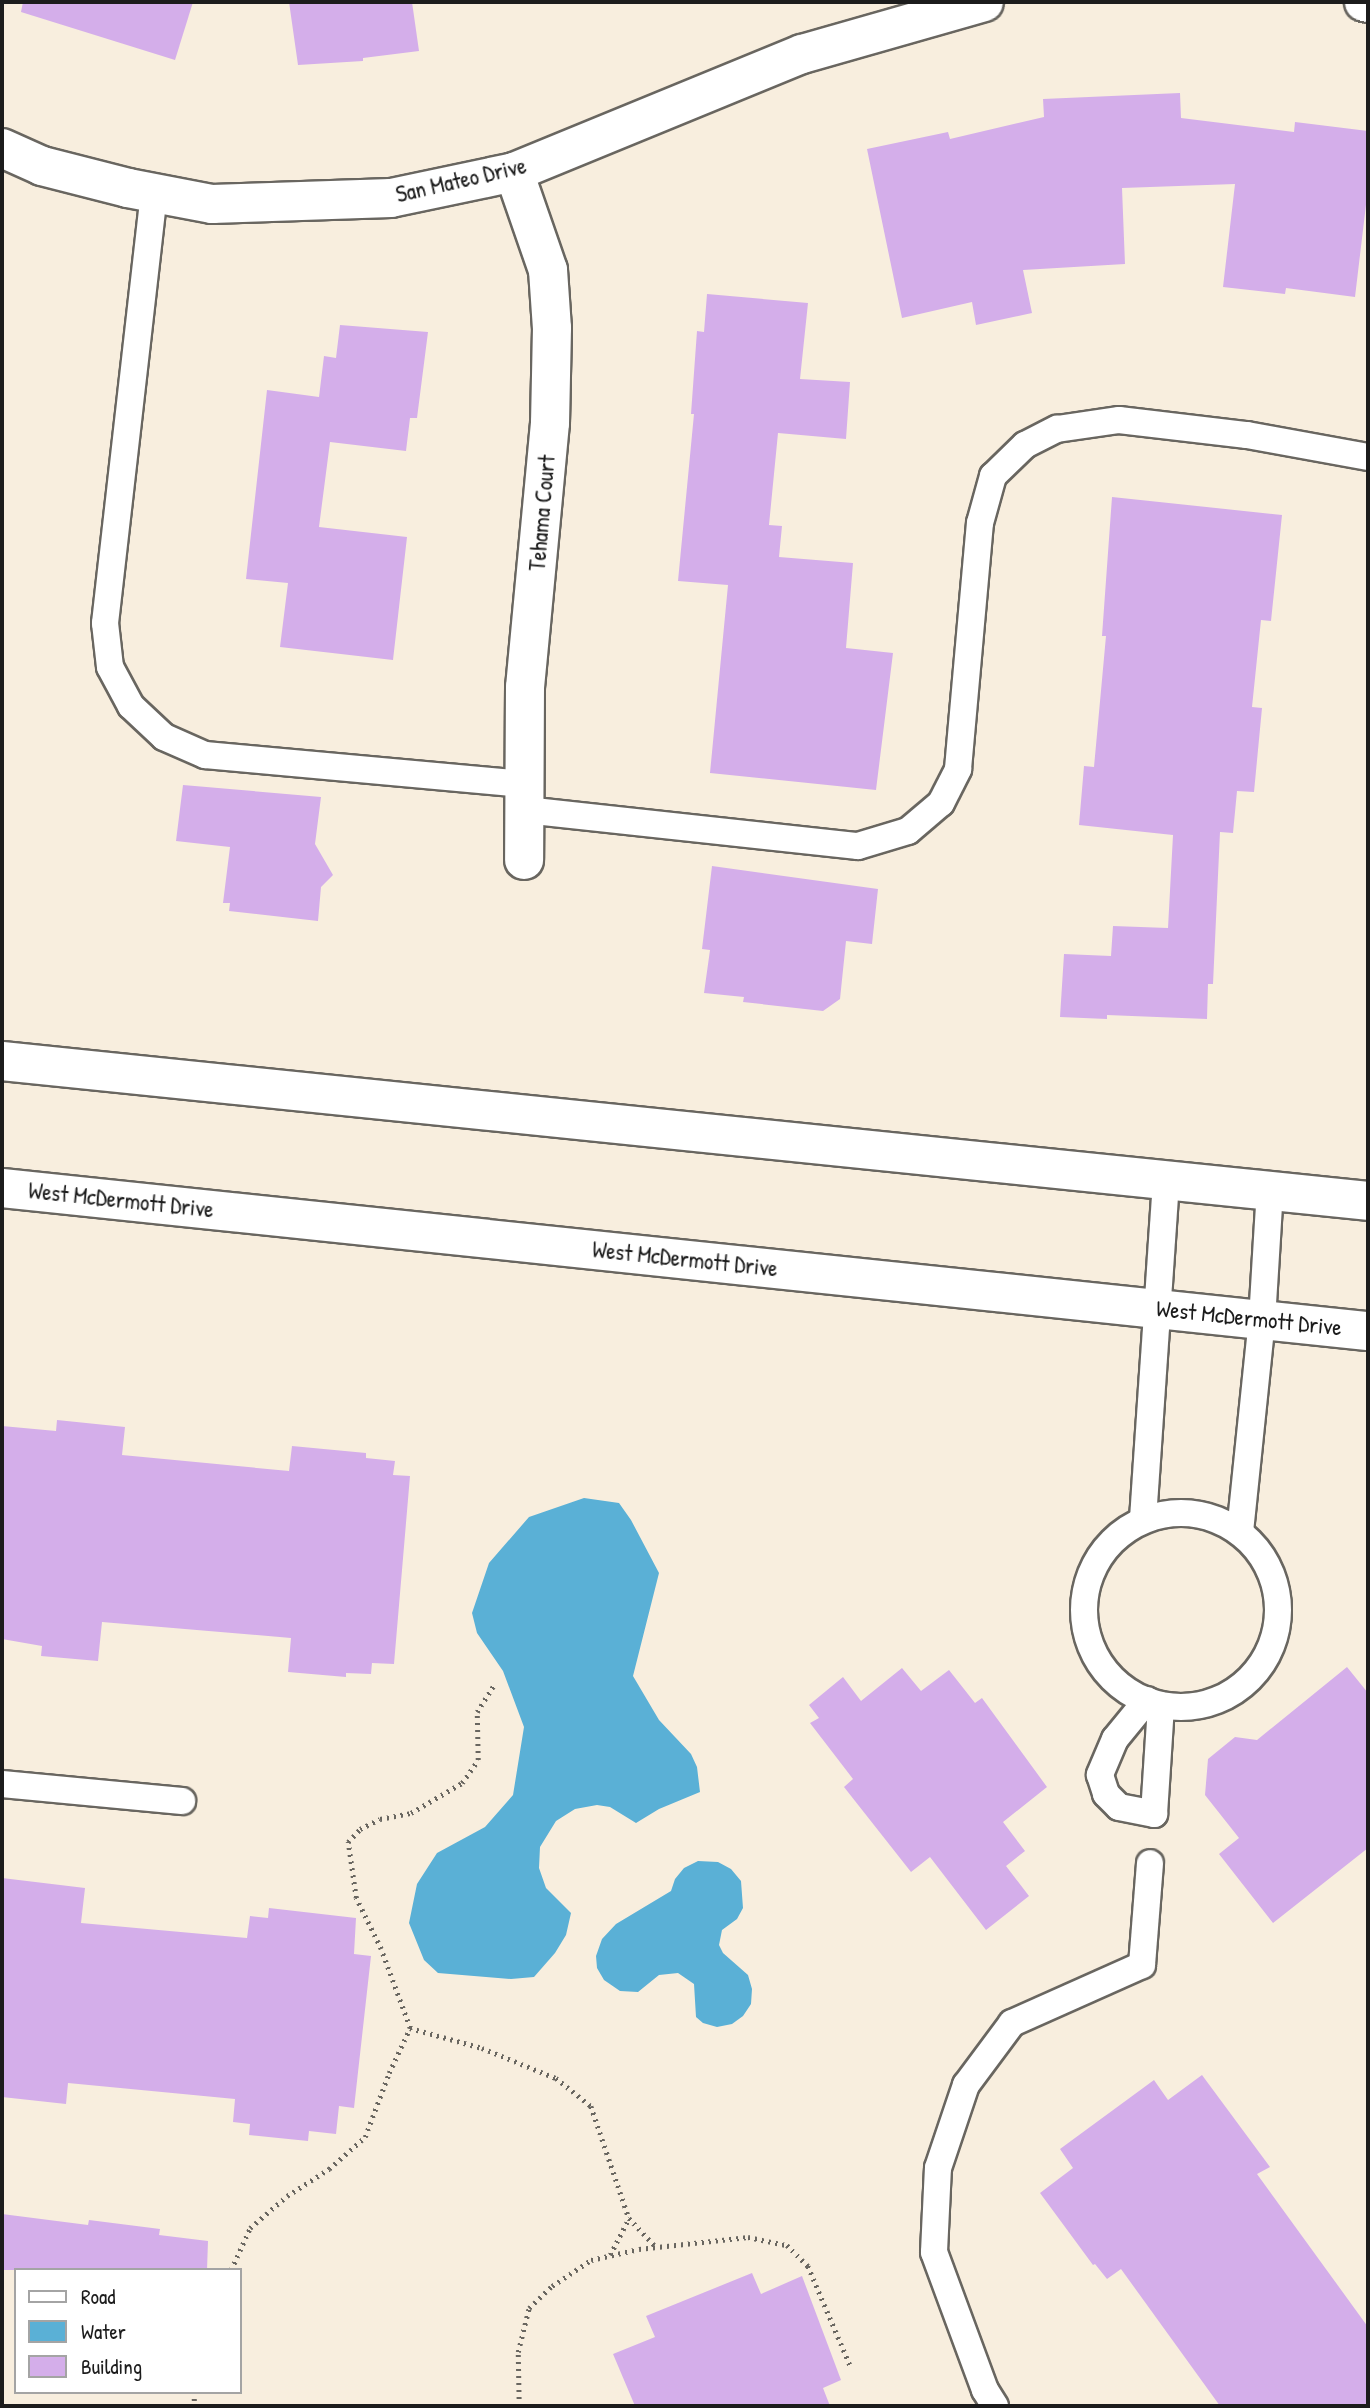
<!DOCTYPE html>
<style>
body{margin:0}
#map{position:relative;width:1370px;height:2408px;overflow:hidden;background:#f8eede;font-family:"Patrick Hand",sans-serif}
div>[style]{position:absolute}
.water>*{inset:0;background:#5ab0d6}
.building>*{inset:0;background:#d4aeea}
.path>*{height:4.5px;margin-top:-2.25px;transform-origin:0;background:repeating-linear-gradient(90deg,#696660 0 2px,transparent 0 7px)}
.roads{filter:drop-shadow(2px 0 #696660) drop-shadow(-2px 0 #696660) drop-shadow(0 2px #696660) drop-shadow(0 -2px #696660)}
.lane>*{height:26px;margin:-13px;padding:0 13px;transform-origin:13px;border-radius:13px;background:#fff}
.lane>.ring{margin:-13px;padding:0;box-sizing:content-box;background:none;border:26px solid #fff;border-radius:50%}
.street>*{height:38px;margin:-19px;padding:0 19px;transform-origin:19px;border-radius:19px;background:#fff}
.secondary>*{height:38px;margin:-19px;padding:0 19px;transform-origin:19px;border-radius:19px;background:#fff}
span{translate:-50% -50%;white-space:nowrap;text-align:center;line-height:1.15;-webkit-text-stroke:7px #fff;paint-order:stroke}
.street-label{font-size:23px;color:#1c1c1c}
.frame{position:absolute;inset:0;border:4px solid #1c1c1c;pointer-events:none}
.legend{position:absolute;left:14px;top:2268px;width:228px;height:126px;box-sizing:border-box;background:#fff;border:2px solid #a4a4a4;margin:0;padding:9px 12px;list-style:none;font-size:21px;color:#1c1c1c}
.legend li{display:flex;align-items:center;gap:14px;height:35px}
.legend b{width:35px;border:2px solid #a4a4a4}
</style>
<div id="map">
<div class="water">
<div style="clip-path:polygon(584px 1498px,619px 1503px,631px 1520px,659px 1573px,633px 1676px,659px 1720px,691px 1754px,697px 1767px,700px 1792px,659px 1809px,636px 1823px,610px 1807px,597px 1805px,575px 1809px,556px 1821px,540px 1847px,539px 1868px,546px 1888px,571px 1913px,566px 1935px,555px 1953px,534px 1977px,511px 1979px,438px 1973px,424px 1960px,409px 1923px,417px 1884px,437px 1853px,485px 1827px,513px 1795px,524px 1727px,503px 1671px,477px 1633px,472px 1613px,489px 1563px,529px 1517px)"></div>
<div style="clip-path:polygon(698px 1861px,718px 1862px,731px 1869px,741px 1881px,743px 1908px,737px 1919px,722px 1930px,719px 1945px,723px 1953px,748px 1975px,752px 1989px,751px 2004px,743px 2016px,732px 2024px,717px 2027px,703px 2023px,696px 2017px,694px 1984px,678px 1973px,659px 1975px,638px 1992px,620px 1991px,604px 1980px,597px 1968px,596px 1956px,602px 1939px,616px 1924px,671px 1891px,675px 1879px,684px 1868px)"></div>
</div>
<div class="building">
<div style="clip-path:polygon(23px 2px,193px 2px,175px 60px,21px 12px)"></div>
<div style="clip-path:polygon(289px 2px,412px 2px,419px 51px,363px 58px,363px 61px,298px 65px)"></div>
<div style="clip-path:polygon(1180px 93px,1181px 118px,1294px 132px,1295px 122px,1368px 131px,1368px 188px,1355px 297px,1286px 288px,1285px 294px,1223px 287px,1235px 184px,1122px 188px,1125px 264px,1023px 270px,1032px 313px,976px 325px,972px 302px,902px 318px,867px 149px,948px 132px,950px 139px,1044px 117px,1043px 99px)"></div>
<div style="clip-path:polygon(707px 294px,808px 303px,800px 379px,850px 382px,846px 439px,778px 433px,769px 525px,782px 526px,779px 557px,853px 563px,846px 648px,893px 653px,876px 790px,710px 773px,728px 585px,678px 581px,694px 414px,691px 414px,697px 331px,704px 332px)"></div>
<div style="clip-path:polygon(340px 325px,428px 332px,417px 418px,410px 418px,406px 451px,330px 442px,319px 527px,407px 537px,393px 660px,280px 647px,288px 583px,246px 579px,267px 390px,319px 397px,324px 356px,336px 358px)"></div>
<div style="clip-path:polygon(1112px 497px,1282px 515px,1271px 621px,1261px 620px,1252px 707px,1262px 708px,1254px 792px,1237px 791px,1233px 833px,1220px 832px,1213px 984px,1208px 984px,1207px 1019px,1107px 1015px,1107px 1019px,1060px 1017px,1064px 954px,1111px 956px,1113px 926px,1168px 928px,1173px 835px,1079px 825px,1084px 766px,1094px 767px,1106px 636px,1102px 636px)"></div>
<div style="clip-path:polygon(183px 785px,321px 797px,315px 844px,333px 875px,321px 887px,318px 921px,229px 911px,230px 903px,223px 903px,230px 847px,176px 841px)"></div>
<div style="clip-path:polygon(712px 866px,878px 889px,872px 944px,846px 941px,840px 999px,823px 1011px,743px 1002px,744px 997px,704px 993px,710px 950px,702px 949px)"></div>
<div style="clip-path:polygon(57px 1420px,125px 1427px,122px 1455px,289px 1471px,292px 1446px,366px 1453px,366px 1458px,395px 1461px,393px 1475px,410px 1476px,394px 1664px,372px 1663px,371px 1674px,346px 1673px,346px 1677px,288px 1672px,291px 1638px,102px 1622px,98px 1661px,41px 1656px,42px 1646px,2px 1639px,2px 1426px,56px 1431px)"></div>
<div style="clip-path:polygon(1347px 1667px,1368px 1693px,1368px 1848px,1273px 1923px,1219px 1854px,1239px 1838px,1205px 1795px,1208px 1759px,1235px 1737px,1257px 1740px)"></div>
<div style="clip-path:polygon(902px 1668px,921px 1691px,949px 1670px,975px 1703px,982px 1698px,1047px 1787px,1003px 1822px,1025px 1851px,1006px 1866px,1029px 1896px,986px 1930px,930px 1857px,911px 1872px,844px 1787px,853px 1779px,810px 1723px,819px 1718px,809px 1705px,843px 1677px,861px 1701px)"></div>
<div style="clip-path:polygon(2px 1878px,85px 1888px,81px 1923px,247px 1938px,250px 1916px,268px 1918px,269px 1908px,356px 1918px,354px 1954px,371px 1956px,354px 2108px,339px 2106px,336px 2134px,309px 2131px,308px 2141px,249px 2135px,250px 2124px,233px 2122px,235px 2099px,68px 2083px,66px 2104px,2px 2097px)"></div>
<div style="clip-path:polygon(1202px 2075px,1270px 2167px,1257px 2174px,1368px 2327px,1368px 2406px,1220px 2406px,1121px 2269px,1107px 2279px,1095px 2264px,1093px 2265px,1040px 2193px,1073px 2168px,1060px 2149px,1154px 2080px,1168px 2100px)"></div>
<div style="clip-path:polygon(2px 2214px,88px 2225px,89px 2220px,160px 2229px,159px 2235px,208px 2241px,207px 2270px,2px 2270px)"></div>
<div style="clip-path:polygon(752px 2273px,761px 2294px,802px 2276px,841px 2380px,823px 2388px,830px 2406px,635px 2406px,613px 2354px,655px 2337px,646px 2316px)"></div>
</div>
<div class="path">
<div style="left:410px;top:2028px;width:75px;rotate:15.5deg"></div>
<div style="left:482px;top:2048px;width:80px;rotate:22.1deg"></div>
<div style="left:556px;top:2078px;width:45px;rotate:38.7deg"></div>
<div style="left:591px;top:2106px;width:118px;rotate:71.3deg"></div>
<div style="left:629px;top:2218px;width:41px;rotate:47deg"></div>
<div style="left:610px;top:2255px;width:42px;rotate:-62.8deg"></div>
<div style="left:231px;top:2270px;width:46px;rotate:-65.7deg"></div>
<div style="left:250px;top:2228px;width:49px;rotate:-40.9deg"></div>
<div style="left:287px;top:2196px;width:50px;rotate:-32.7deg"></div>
<div style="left:329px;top:2169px;width:48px;rotate:-41.6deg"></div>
<div style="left:365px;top:2137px;width:68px;rotate:-69.4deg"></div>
<div style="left:389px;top:2073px;width:50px;rotate:-65deg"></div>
<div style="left:410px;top:2028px;width:84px;rotate:-110.2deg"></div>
<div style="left:381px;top:1949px;width:57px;rotate:-116.1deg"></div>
<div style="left:356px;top:1898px;width:57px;rotate:-98.1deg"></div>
<div style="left:348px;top:1842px;width:18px;rotate:-47deg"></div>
<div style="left:360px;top:1829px;width:22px;rotate:-27deg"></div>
<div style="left:380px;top:1819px;width:32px;rotate:-11deg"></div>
<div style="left:411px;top:1813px;width:59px;rotate:-30.5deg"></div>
<div style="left:462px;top:1783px;width:28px;rotate:-55deg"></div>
<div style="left:478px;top:1760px;width:48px;rotate:-91.2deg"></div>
<div style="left:477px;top:1712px;width:31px;rotate:-58deg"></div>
<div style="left:194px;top:2392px;width:14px;rotate:86deg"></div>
<div style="left:519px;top:2406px;width:54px;rotate:-91.1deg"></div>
<div style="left:518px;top:2352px;width:45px;rotate:-76deg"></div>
<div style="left:529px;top:2308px;width:32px;rotate:-44deg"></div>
<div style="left:552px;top:2286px;width:47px;rotate:-33.7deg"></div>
<div style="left:591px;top:2260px;width:49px;rotate:-12.9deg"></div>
<div style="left:639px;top:2249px;width:110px;rotate:-6.3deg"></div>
<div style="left:748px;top:2237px;width:40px;rotate:12deg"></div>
<div style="left:787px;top:2245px;width:30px;rotate:45deg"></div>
<div style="left:808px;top:2266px;width:108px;rotate:67deg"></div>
</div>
<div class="roads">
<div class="lane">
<div style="left:154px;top:193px;width:433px;rotate:96.5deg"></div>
<div style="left:105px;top:623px;width:44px;rotate:83.5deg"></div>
<div style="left:110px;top:667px;width:44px;rotate:61.7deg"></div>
<div style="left:131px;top:706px;width:45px;rotate:43.2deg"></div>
<div style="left:164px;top:737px;width:45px;rotate:23.7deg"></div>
<div style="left:205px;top:755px;width:320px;rotate:5.2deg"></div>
<div style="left:525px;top:810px;width:335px;rotate:6.2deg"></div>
<div style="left:858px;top:846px;width:52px;rotate:-16.7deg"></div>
<div style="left:908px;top:831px;width:43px;rotate:-40.3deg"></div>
<div style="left:941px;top:803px;width:38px;rotate:-63deg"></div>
<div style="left:958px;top:769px;width:247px;rotate:-84.9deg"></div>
<div style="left:980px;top:523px;width:49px;rotate:-74.5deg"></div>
<div style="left:993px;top:476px;width:45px;rotate:-44.1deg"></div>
<div style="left:1025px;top:445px;width:36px;rotate:-27deg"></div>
<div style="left:1057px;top:429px;width:63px;rotate:-8.3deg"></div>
<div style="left:1119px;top:420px;width:129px;rotate:6.7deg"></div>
<div style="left:1247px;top:435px;width:123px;rotate:10.3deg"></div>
<div class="ring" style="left:1084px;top:1513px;width:168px;height:168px"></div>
<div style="left:1143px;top:1519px;width:341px;rotate:-86.1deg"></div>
<div style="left:1240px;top:1532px;width:213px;rotate:-84.1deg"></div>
<div style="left:1262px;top:1320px;width:129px;rotate:-86.5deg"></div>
<div style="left:1147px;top:1700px;width:50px;rotate:129.4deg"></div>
<div style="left:1115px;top:1739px;width:39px;rotate:113deg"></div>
<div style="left:1100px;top:1775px;width:20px;rotate:72deg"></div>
<div style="left:1106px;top:1794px;width:18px;rotate:45deg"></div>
<div style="left:1119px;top:1807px;width:36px;rotate:11deg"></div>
<div style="left:1154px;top:1814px;width:109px;rotate:-86.3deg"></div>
<div style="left:2px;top:1784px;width:181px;rotate:5.4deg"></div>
<div style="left:995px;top:2406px;width:19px;rotate:-122deg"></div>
<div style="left:985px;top:2390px;width:147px;rotate:-110.3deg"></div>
<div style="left:934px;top:2252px;width:84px;rotate:-87.3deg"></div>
<div style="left:938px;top:2168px;width:88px;rotate:-71.4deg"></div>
<div style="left:966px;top:2085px;width:77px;rotate:-53.4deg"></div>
<div style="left:1012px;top:2023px;width:142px;rotate:-24deg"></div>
<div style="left:1142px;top:1965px;width:102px;rotate:-85.5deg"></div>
</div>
<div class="street">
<div style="left:1364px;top:2px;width:4px;rotate:14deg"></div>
<div style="left:2px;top:148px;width:44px;rotate:24.2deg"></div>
<div style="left:42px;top:166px;width:89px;rotate:14.3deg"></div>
<div style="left:128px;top:188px;width:86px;rotate:10.8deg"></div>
<div style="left:212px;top:204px;width:179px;rotate:-1.9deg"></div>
<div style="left:391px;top:198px;width:126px;rotate:-11.9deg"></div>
<div style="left:514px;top:172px;width:311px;rotate:-22.3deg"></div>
<div style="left:802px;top:54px;width:189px;rotate:-15.9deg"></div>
<div style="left:514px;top:172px;width:104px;rotate:70.9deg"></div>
<div style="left:548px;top:270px;width:58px;rotate:86.1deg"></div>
<div style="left:552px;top:328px;width:95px;rotate:91.2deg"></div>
<div style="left:550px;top:423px;width:265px;rotate:95.4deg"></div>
<div style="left:525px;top:687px;width:173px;rotate:90.3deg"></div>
</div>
<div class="secondary">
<div style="left:2px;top:1061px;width:1373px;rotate:5.85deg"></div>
<div style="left:2px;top:1188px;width:1373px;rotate:5.98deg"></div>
</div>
</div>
<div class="street-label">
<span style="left:461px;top:180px;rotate:-13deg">San Mateo Drive</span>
<span style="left:542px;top:513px;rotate:-85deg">Tehama Court</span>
<span style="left:121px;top:1200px;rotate:6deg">West McDermott Drive</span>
<span style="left:685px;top:1259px;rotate:6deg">West McDermott Drive</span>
<span style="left:1249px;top:1318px;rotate:6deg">West McDermott Drive</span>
</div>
<div class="frame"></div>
<ul class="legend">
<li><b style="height:9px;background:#fff"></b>Road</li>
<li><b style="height:19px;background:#5ab0d6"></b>Water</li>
<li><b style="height:19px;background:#d4aeea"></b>Building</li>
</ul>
</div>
